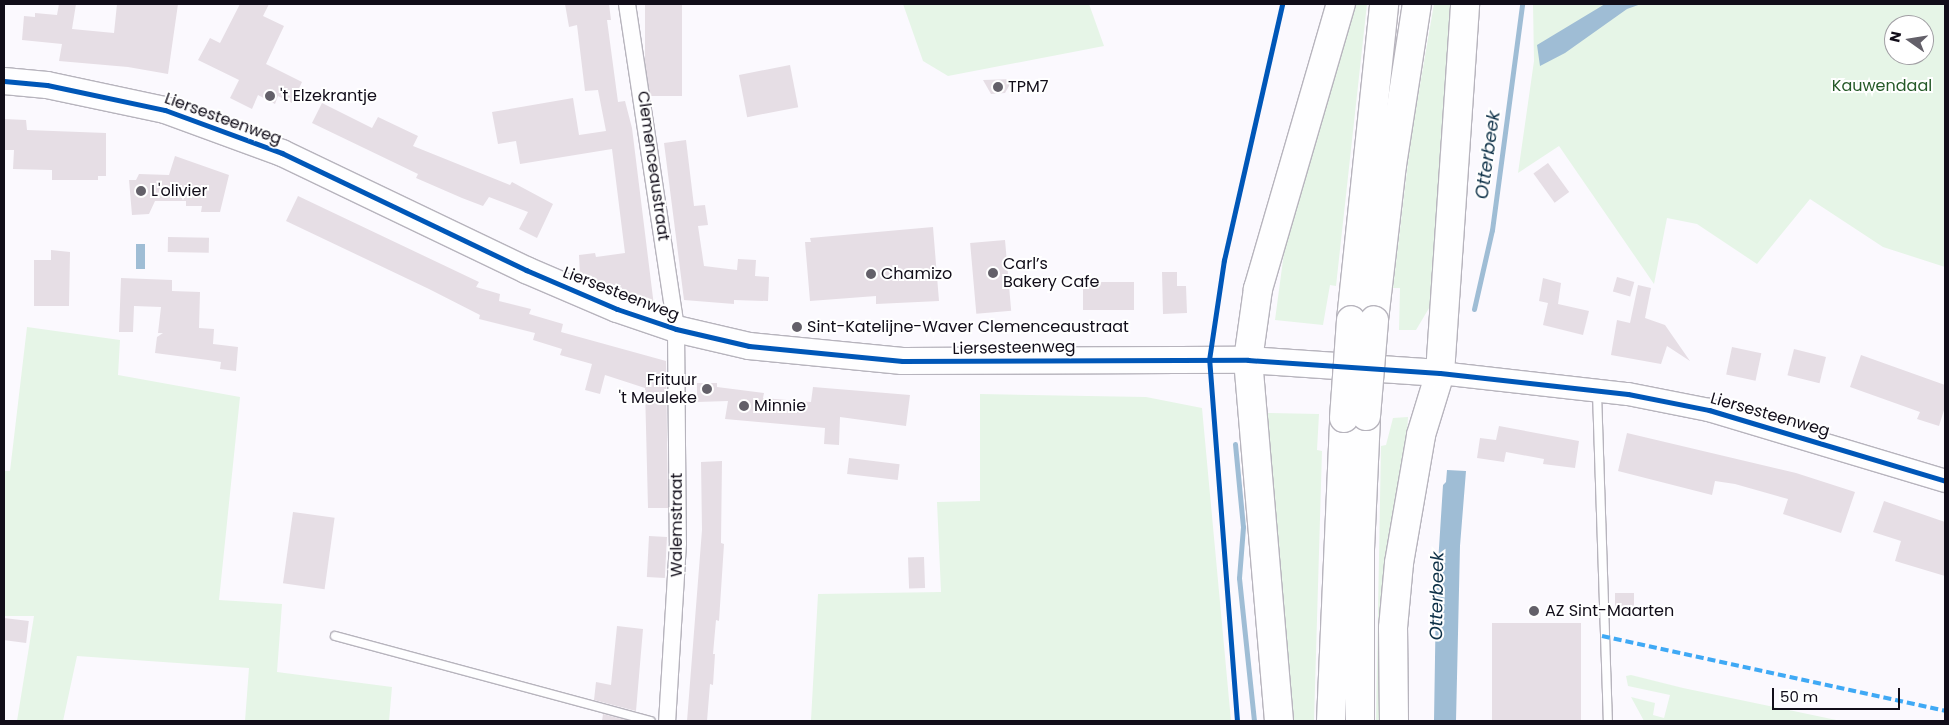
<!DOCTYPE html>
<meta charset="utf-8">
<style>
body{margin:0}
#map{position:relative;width:1949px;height:725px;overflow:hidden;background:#fbf9fe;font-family:Poppins,sans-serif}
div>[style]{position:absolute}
.green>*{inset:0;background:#e6f5e7}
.water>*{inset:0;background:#9fbdd5;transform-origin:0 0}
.stream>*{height:5px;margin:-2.5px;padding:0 2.5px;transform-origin:2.5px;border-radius:2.5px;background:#9fbdd5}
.building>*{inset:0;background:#e6dee5;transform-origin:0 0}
.roads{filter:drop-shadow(1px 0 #b7b4bd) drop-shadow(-1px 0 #b7b4bd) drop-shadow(0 1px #b7b4bd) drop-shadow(0 -1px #b7b4bd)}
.service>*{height:8px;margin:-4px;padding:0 4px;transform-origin:4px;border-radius:4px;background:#fefeff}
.minor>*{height:16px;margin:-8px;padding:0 8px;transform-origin:8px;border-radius:8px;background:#fefeff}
.secondary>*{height:22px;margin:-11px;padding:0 11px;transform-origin:11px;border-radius:11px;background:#fefeff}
.primary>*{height:26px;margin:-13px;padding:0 13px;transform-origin:13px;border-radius:13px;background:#fefeff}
.trunk>*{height:28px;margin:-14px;padding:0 14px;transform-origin:14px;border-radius:14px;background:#fefeff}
.bridges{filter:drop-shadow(1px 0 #b7b4bd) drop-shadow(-1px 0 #b7b4bd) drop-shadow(0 1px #b7b4bd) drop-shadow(0 -1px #b7b4bd)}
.trunk-bridge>*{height:28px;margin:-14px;padding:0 14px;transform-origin:14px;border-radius:14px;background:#fefeff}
.quiet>*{height:4px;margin-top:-2px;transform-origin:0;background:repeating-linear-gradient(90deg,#3fa9f5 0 8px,transparent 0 12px)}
.cycleway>*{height:5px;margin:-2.5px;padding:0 2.5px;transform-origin:2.5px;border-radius:2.5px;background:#0057b8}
.dots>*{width:14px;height:14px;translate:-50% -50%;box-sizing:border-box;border:2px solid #fff;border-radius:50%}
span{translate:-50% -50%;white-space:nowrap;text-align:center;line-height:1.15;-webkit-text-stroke:4px #fff;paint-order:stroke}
.park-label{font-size:16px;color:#245927}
.poi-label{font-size:16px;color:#110d19}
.left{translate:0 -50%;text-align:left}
.right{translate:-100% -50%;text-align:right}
.street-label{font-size:16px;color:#110d19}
.water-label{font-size:18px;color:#0e3148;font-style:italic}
.frame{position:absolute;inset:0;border:5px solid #110d19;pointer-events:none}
.north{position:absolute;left:1884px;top:15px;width:50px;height:50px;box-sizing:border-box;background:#fff;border:1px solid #a09ea3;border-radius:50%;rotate:283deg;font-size:14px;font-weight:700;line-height:20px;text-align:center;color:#110d19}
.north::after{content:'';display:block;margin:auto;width:18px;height:22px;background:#636069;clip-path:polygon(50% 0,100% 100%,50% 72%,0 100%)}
.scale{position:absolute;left:1772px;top:688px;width:128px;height:22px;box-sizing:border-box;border:2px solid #110d19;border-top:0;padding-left:6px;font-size:15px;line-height:18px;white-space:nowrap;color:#110d19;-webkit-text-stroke:4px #fff;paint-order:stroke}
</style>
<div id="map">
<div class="green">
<div style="clip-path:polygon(903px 4px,1089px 4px,1104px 46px,948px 76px,923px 61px)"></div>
<div style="clip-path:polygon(1350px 4px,1367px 4px,1336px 286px,1330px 285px,1323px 325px,1275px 320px,1285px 245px)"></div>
<div style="clip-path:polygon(1434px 4px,1457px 4px,1438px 293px,1416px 330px,1399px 330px,1400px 288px,1393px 288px,1411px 137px)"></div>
<div style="clip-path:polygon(evenodd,1533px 4px,1945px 4px,1945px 267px,1883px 247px,1810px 199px,1757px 264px,1697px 224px,1667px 218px,1654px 284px,1559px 146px,1518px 173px,1534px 61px,1533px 4px,1894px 25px,1924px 25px,1924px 55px,1894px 55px,1894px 25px)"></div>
<div style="clip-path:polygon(27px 327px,120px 340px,118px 375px,240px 397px,219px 600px,282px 604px,277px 672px,392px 687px,389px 721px,245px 721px,249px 668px,77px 656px,63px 721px,17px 721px,34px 616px,4px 616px,4px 471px,10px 471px)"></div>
<div style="clip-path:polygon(980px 394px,1146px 397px,1202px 408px,1231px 721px,805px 721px,811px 720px,818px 594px,941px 592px,937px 502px,980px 501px)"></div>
<div style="clip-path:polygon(1266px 413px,1319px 414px,1317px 450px,1322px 451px,1314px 721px,1290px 721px)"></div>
<div style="clip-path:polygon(1408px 417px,1406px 452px,1394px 509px,1386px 583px,1387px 721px,1376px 721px,1381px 446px,1386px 445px,1393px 418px)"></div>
<div style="clip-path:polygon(1631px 675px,1683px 688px,1841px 721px,1644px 721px,1631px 697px,1655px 703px,1653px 715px,1664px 718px,1670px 695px,1628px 686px,1626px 676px)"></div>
</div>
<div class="water">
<div style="clip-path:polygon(1605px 4px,1641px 4px,1627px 9px,1565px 53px,1540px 66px,1537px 45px)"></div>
<div style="left:136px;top:244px;width:9px;height:25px"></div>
<div style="clip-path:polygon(1447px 470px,1466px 471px,1460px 546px,1456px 721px,1434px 721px,1436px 595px,1443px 485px,1446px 482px)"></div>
</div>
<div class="stream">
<div style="left:1474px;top:309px;width:81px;rotate:-77.2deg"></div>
<div style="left:1492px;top:230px;width:228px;rotate:-82.4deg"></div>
<div style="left:1235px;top:444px;width:83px;rotate:84.5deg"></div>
<div style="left:1243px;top:527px;width:51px;rotate:94.5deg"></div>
<div style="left:1239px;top:578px;width:144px;rotate:84deg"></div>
</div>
<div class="building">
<div style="clip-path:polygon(59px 4px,76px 4px,72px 29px,114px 33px,117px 4px,178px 4px,168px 74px,128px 67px,59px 61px,62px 44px,22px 40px,24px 16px,35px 17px,35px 13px,57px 15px)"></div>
<div style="clip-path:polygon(240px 4px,269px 4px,263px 16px,284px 26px,266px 64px,302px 82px,292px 103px,278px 96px,275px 104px,258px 95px,252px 109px,230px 98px,239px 80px,198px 60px,210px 38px,220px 43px)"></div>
<div style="clip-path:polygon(565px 4px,609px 4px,611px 20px,607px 20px,618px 102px,625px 101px,632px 128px,654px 306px,580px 275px,579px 255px,595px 253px,596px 257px,625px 253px,612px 149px,520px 164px,516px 141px,498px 144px,492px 112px,573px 98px,579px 135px,606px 131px,598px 90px,585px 91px,577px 25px,569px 27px)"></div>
<div style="left:645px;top:4px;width:37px;height:92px"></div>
<div style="left:790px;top:65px;width:43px;height:52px;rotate:79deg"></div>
<div style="clip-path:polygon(1013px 79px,1005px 93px,991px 94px,983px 80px)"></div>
<div style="clip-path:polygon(322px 103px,372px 128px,378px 117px,418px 136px,413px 146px,510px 185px,512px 182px,553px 204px,537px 238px,519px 229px,528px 212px,489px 197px,483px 206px,462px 198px,416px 178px,418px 174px,312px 123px)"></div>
<div style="clip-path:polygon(4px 119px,26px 120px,27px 130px,106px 133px,106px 176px,98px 176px,98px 180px,52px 180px,52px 170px,13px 169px,14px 150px,4px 150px)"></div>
<div style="clip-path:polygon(686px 140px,694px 206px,705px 205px,708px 225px,698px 226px,704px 266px,737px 270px,738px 259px,756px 260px,755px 276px,769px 277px,768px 301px,734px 300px,734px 304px,684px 300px,664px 143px)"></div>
<div style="clip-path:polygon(175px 156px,229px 175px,220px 212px,201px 212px,202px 206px,186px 206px,186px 201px,155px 201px,149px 214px,132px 215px,129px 180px,136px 180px,139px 174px,169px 175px)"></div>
<div style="left:1548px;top:163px;width:36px;height:18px;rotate:54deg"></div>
<div style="clip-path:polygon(298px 196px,479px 282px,476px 287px,500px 294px,499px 301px,531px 309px,529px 314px,563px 324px,561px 332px,666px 361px,668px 508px,648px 508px,645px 388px,605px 375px,600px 394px,585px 390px,592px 364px,560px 355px,562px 349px,533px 340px,535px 333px,479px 319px,480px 315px,429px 289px,286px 221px)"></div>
<div style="clip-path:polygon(933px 227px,939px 301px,876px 304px,876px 296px,810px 301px,805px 242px,811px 242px,810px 238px)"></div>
<div style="left:168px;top:237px;width:41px;height:15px;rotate:1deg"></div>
<div style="left:1005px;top:240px;width:71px;height:35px;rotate:85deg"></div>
<div style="clip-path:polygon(51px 250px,70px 252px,69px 306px,34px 306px,34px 260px,51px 260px)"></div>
<div style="clip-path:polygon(1162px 272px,1177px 272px,1177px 286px,1186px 286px,1187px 313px,1163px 314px)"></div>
<div style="left:1617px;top:277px;width:18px;height:15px;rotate:16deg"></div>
<div style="clip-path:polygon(121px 278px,172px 280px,172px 291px,200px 292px,199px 328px,214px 329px,213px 344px,238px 347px,236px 371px,220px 369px,221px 362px,208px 360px,155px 353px,157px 337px,163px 333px,158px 333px,161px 307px,134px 306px,133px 332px,119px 332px)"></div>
<div style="clip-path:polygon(1543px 278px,1561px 283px,1558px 304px,1589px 311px,1583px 335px,1543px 325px,1548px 303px,1539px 301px)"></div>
<div style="left:1134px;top:282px;width:28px;height:51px;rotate:90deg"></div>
<div style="clip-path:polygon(1638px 285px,1651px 288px,1645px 318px,1665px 325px,1690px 361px,1667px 346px,1661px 364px,1611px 355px,1617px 320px,1630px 323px)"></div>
<div style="left:1732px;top:347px;width:30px;height:28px;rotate:12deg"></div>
<div style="left:1794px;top:349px;width:33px;height:27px;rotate:14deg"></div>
<div style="clip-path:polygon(1861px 355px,1945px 385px,1945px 407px,1939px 426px,1917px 419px,1920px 412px,1850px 387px)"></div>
<div style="clip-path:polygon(697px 383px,717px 383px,717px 387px,764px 393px,763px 398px,811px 402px,813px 387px,910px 395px,906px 426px,840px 417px,839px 445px,824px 444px,825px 428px,725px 419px,728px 401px,697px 402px)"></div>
<div style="clip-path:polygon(1499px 426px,1579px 441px,1575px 468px,1543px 464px,1544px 459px,1506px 452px,1504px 462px,1477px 458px,1480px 438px,1496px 440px)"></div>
<div style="clip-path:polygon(1627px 433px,1796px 473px,1855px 492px,1841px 533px,1783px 514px,1788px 499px,1735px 484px,1715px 481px,1712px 495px,1618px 471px)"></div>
<div style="left:849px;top:458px;width:51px;height:16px;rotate:7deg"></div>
<div style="clip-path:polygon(722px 461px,721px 543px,724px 544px,719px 621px,716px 620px,713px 654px,715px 654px,713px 685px,710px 684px,707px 721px,687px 721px,702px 530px,701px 462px)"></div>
<div style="clip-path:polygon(1884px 501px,1945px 522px,1945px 576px,1895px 561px,1901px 541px,1873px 532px)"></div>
<div style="left:293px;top:512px;width:42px;height:72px;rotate:8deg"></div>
<div style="left:649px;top:536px;width:18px;height:41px;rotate:3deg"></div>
<div style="left:924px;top:557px;width:31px;height:16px;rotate:88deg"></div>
<div style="left:1615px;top:593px;width:19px;height:21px"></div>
<div style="left:4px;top:618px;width:25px;height:22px;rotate:7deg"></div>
<div style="left:1492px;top:623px;width:89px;height:98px"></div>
<div style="clip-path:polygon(617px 626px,643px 629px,636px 711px,594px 700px,596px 682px,611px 685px)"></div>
<div style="clip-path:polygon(603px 714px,630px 721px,602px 721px)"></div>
</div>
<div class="roads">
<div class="service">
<div style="left:1597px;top:393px;width:328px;rotate:88.1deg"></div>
<div style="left:335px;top:636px;width:327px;rotate:15.1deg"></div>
</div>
<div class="minor">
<div style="left:627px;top:4px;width:329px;rotate:81.4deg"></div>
<div style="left:676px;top:329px;width:214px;rotate:89.5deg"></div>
<div style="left:678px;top:543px;width:178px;rotate:93.5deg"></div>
</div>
<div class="secondary">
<div style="left:1440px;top:373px;width:189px;rotate:6.4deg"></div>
<div style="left:1628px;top:394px;width:83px;rotate:11.2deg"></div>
<div style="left:1709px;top:410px;width:246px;rotate:16.7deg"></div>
</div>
<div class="primary">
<div style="left:4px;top:81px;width:43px;rotate:5.3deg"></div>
<div style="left:47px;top:85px;width:121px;rotate:12deg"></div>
<div style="left:165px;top:110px;width:125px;rotate:20.2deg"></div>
<div style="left:282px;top:153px;width:271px;rotate:25.6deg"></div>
<div style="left:526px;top:270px;width:99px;rotate:23.2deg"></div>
<div style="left:617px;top:309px;width:62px;rotate:18.7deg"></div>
<div style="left:676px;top:329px;width:75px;rotate:13.1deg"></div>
<div style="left:749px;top:346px;width:154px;rotate:5.6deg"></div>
<div style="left:902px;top:361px;width:346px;rotate:-0.2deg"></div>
<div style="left:1248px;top:360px;width:192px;rotate:3.9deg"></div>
</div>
<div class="trunk">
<div style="left:1351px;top:320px;width:318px;rotate:-84deg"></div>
<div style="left:1374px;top:320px;width:156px;rotate:-83.4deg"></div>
<div style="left:1392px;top:165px;width:163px;rotate:-81.2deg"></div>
<div style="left:1279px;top:721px;width:362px;rotate:-94.9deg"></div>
<div style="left:1248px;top:360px;width:72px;rotate:-82deg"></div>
<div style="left:1258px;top:289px;width:297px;rotate:-73.8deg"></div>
<div style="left:1331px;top:721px;width:303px;rotate:-87.5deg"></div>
<div style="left:1360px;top:721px;width:172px;rotate:-90deg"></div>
<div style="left:1360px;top:549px;width:133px;rotate:-87.4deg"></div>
<div style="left:1394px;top:721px;width:93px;rotate:-90.6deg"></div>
<div style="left:1393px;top:628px;width:65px;rotate:-84.7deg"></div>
<div style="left:1399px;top:563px;width:130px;rotate:-80.2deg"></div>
<div style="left:1421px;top:435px;width:65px;rotate:-73deg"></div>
<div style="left:1440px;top:373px;width:370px;rotate:-86.1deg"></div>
</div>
</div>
<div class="bridges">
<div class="trunk-bridge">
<div style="left:1366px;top:416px;width:96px;rotate:-85.2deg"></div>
<div style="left:1344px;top:418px;width:98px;rotate:-85.9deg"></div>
</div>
</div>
<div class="quiet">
<div style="left:1602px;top:636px;width:351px;rotate:12.3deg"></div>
</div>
<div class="cycleway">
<div style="left:4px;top:81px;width:43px;rotate:5.3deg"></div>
<div style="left:47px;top:85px;width:121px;rotate:12deg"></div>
<div style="left:165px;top:110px;width:125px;rotate:20.2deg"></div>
<div style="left:282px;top:153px;width:271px;rotate:25.6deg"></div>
<div style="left:526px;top:270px;width:99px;rotate:23.2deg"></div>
<div style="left:617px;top:309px;width:62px;rotate:18.7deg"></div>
<div style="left:676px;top:329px;width:75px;rotate:13.1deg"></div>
<div style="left:749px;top:346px;width:154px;rotate:5.6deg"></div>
<div style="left:902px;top:361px;width:346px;rotate:-0.2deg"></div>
<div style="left:1248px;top:360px;width:192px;rotate:3.9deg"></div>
<div style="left:1440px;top:373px;width:189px;rotate:6.4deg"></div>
<div style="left:1628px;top:394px;width:83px;rotate:11.2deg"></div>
<div style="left:1709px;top:410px;width:246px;rotate:16.7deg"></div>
<div style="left:1237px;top:721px;width:362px;rotate:-94.4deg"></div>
<div style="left:1209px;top:360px;width:101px;rotate:-81.5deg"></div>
<div style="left:1224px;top:260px;width:262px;rotate:-77.2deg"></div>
</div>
<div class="dots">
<div style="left:998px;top:87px;background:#636069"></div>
<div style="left:270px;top:96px;background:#636069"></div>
<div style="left:141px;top:191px;background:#636069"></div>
<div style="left:993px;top:273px;background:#636069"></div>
<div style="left:871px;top:274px;background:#636069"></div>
<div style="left:797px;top:327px;background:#636069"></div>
<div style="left:707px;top:389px;background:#636069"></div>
<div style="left:744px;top:406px;background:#636069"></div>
<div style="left:1534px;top:611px;background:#636069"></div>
</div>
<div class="park-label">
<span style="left:1882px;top:86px">Kauwendaal</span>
</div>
<div class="poi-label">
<span class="left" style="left:1008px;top:87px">TPM7</span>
<span class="left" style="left:280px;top:96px">'t Elzekrantje</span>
<span class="left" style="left:151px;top:191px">L'olivier</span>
<span class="left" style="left:1003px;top:273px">Carl’s<br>Bakery Cafe</span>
<span class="left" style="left:881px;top:274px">Chamizo</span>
<span class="left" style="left:807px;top:327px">Sint-Katelijne-Waver Clemenceaustraat</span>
<span class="right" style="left:697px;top:389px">Frituur<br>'t Meuleke</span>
<span class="left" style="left:754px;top:406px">Minnie</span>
<span class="left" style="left:1545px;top:611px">AZ Sint-Maarten</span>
</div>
<div class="street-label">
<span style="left:223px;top:119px;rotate:20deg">Liersesteenweg</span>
<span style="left:653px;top:166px;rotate:82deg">Clemenceaustraat</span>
<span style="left:621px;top:294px;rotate:21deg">Liersesteenweg</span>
<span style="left:1014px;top:348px;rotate:-1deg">Liersesteenweg</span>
<span style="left:1770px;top:415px;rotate:16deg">Liersesteenweg</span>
<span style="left:677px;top:525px;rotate:-90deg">Walemstraat</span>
</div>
<div class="water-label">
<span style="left:1488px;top:155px;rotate:-82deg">Otterbeek</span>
<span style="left:1437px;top:596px;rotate:-89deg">Otterbeek</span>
</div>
<div class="frame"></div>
<div class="north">N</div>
<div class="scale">50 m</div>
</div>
